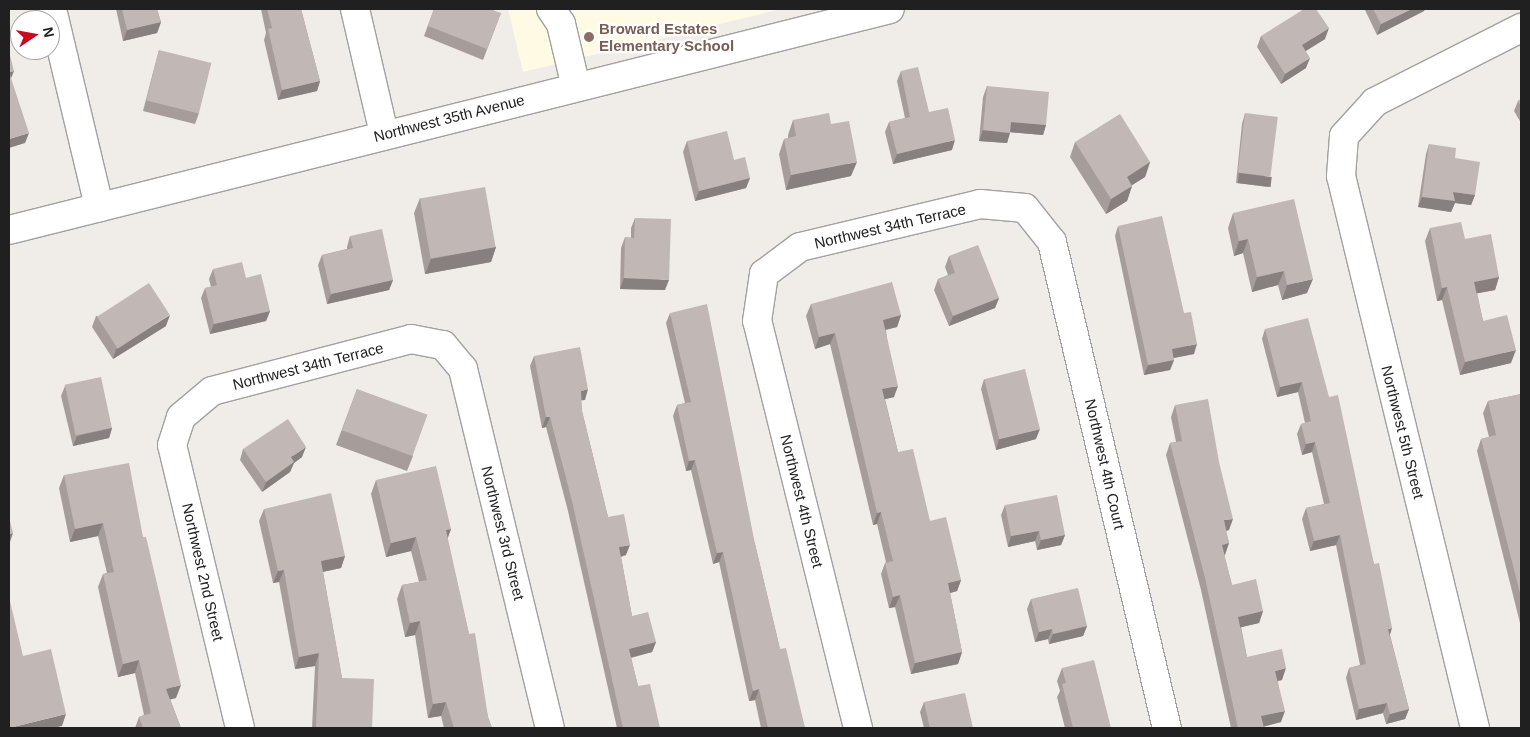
<!DOCTYPE html>
<style>
body{margin:0}
#map{position:relative;width:1530px;height:737px;overflow:hidden;background:#f0ece7;font-family:Arial,sans-serif}
div>[style]{position:absolute}
.education>*{inset:0;background:#fefae3}
.roads{filter:drop-shadow(1px 0 #a1a1a1) drop-shadow(-1px 0 #a1a1a1) drop-shadow(0 1px #a1a1a1) drop-shadow(0 -1px #a1a1a1)}
.minor>*{height:28px;margin:-14px;padding:0 14px;transform-origin:14px;border-radius:14px;background:#fff}
.wall>*{inset:0;background:#a69d9b}
.shaded-wall>*{inset:0;background:#87807e;transform-origin:0 0}
.building>*{inset:0;background:#c1b7b4;transform-origin:0 0}
.dots>*{width:14px;height:14px;translate:-50% -50%;box-sizing:border-box;border:2px solid #fff;border-radius:50%}
span{translate:-50% -50%;white-space:nowrap;text-align:center;line-height:1.15;-webkit-text-stroke:4.5px #fff;paint-order:stroke}
.education-label{font-size:15px;color:#785e54;font-weight:700}
.left{translate:0 -50%;text-align:left}
.street-label{font-size:15px;color:#202020}
.frame{position:absolute;inset:0;border:10px solid #202020;pointer-events:none}
.north{position:absolute;left:10px;top:10px;width:50px;height:50px;box-sizing:border-box;background:#fff;border:1px solid #a6a6a6;border-radius:50%;rotate:78deg;font-size:14px;font-weight:700;line-height:20px;text-align:center;color:#202020}
.north::after{content:'';display:block;margin:auto;width:18px;height:22px;background:#c70922;clip-path:polygon(50% 0,100% 100%,50% 72%,0 100%)}
</style>
<div id="map">
<div class="education">
<div style="clip-path:polygon(508px 9px,781px 9px,523px 72px)"></div>
</div>
<div class="roads">
<div class="minor">
<div style="left:52px;top:9px;width:204px;rotate:76.6deg"></div>
<div style="left:355px;top:9px;width:128px;rotate:76.9deg"></div>
<div style="left:551px;top:9px;width:18px;rotate:56deg"></div>
<div style="left:561px;top:24px;width:65px;rotate:76.6deg"></div>
<div style="left:9px;top:230px;width:908px;rotate:-14.08deg"></div>
<div style="left:240px;top:728px;width:291px;rotate:-103.5deg"></div>
<div style="left:172px;top:445px;width:29px;rotate:-72deg"></div>
<div style="left:181px;top:417px;width:40px;rotate:-40deg"></div>
<div style="left:212px;top:391px;width:206px;rotate:-14.6deg"></div>
<div style="left:411px;top:339px;width:33px;rotate:11deg"></div>
<div style="left:443px;top:345px;width:31px;rotate:50deg"></div>
<div style="left:463px;top:369px;width:369px;rotate:76.4deg"></div>
<div style="left:858px;top:728px;width:419px;rotate:-103.9deg"></div>
<div style="left:757px;top:321px;width:48px;rotate:-81.5deg"></div>
<div style="left:764px;top:274px;width:45px;rotate:-36.9deg"></div>
<div style="left:800px;top:247px;width:185px;rotate:-13.4deg"></div>
<div style="left:980px;top:204px;width:45px;rotate:5.1deg"></div>
<div style="left:1025px;top:208px;width:43px;rotate:51.5deg"></div>
<div style="left:1052px;top:242px;width:499px;rotate:76.7deg"></div>
<div style="left:1475px;top:728px;width:568px;rotate:-103.64deg"></div>
<div style="left:1341px;top:176px;width:40px;rotate:-85.7deg"></div>
<div style="left:1344px;top:136px;width:46px;rotate:-47.6deg"></div>
<div style="left:1375px;top:102px;width:164px;rotate:-26.9deg"></div>
</div>
</div>
<div class="wall">
<div style="clip-path:polygon(116px 9px,157px 9px,161px 22px,157px 33px,123px 41px)"></div>
<div style="clip-path:polygon(261px 9px,301px 9px,320px 81px,317px 91px,278px 100px,264px 40px,266px 33px)"></div>
<div style="clip-path:polygon(434px 9px,501px 13px,483px 60px,424px 36px)"></div>
<div style="clip-path:polygon(1366px 9px,1425px 9px,1424px 11px,1377px 35px,1365px 10px)"></div>
<div style="clip-path:polygon(1261px 36px,1325px 39px,1305px 51px,1306px 68px,1281px 84px,1257px 47px)"></div>
<div style="clip-path:polygon(159px 50px,199px 113px,195px 124px,143px 111px,156px 61px)"></div>
<div style="clip-path:polygon(901px 71px,952px 150px,893px 164px,885px 132px,889px 122px,905px 118px,897px 81px)"></div>
<div style="clip-path:polygon(987px 86px,1046px 125px,1043px 135px,1010px 132px,1007px 143px,979px 141px,983px 97px)"></div>
<div style="clip-path:polygon(1521px 99px,1521px 123px,1514px 111px,1518px 101px)"></div>
<div style="clip-path:polygon(1245px 113px,1268px 187px,1236px 183px,1242px 124px)"></div>
<div style="clip-path:polygon(793px 120px,831px 124px,851px 176px,786px 190px,779px 154px,784px 139px,788px 138px,788px 135px)"></div>
<div style="clip-path:polygon(687px 141px,734px 160px,750px 178px,746px 188px,695px 201px,683px 152px)"></div>
<div style="clip-path:polygon(1075px 142px,1150px 162px,1145px 177px,1132px 185px,1132px 186px,1127px 201px,1106px 214px,1070px 157px)"></div>
<div style="clip-path:polygon(1429px 144px,1455px 158px,1475px 195px,1471px 205px,1455px 203px,1451px 212px,1418px 207px,1426px 154px)"></div>
<div style="clip-path:polygon(420px 198px,496px 247px,491px 262px,425px 274px,414px 213px)"></div>
<div style="clip-path:polygon(1233px 213px,1307px 293px,1282px 300px,1278px 285px,1252px 292px,1243px 253px,1234px 256px,1228px 228px)"></div>
<div style="clip-path:polygon(635px 218px,665px 290px,620px 289px,621px 248px,625px 237px,631px 238px,631px 228px)"></div>
<div style="clip-path:polygon(1118px 226px,1194px 354px,1174px 358px,1174px 360px,1170px 370px,1144px 375px,1115px 236px)"></div>
<div style="clip-path:polygon(1430px 228px,1465px 239px,1499px 277px,1495px 290px,1477px 293px,1483px 321px,1511px 363px,1460px 375px,1442px 300px,1437px 301px,1425px 241px)"></div>
<div style="clip-path:polygon(350px 236px,393px 280px,389px 290px,327px 304px,318px 265px,322px 255px,347px 249px,347px 247px)"></div>
<div style="clip-path:polygon(949px 256px,999px 298px,995px 308px,949px 326px,934px 290px,938px 279px,948px 275px,945px 267px)"></div>
<div style="clip-path:polygon(213px 269px,246px 278px,270px 311px,266px 321px,210px 334px,201px 298px,205px 288px,211px 287px,209px 279px)"></div>
<div style="clip-path:polygon(811px 304px,901px 315px,897px 327px,886px 330px,894px 397px,885px 399px,898px 452px,930px 521px,961px 580px,957px 591px,950px 593px,962px 652px,958px 664px,911px 674px,895px 607px,889px 608px,881px 574px,885px 563px,886px 562px,877px 524px,873px 525px,830px 344px,815px 349px,806px 316px)"></div>
<div style="clip-path:polygon(670px 313px,755px 544px,780px 649px,805px 728px,761px 728px,755px 700px,749px 701px,719px 562px,713px 564px,691px 470px,686px 471px,673px 416px,677px 405px,685px 403px,666px 323px)"></div>
<div style="clip-path:polygon(96px 316px,166px 326px,113px 359px,92px 327px)"></div>
<div style="clip-path:polygon(1265px 329px,1329px 397px,1374px 564px,1390px 635px,1409px 709px,1405px 719px,1386px 724px,1383px 713px,1356px 720px,1346px 678px,1349px 668px,1360px 665px,1336px 545px,1310px 551px,1302px 519px,1306px 508px,1324px 504px,1312px 452px,1302px 455px,1297px 434px,1301px 424px,1305px 423px,1298px 392px,1277px 397px,1262px 339px)"></div>
<div style="clip-path:polygon(534px 356px,585px 400px,581px 400px,582px 411px,608px 517px,626px 555px,621px 557px,632px 616px,656px 642px,652px 652px,631px 658px,638px 686px,660px 728px,617px 728px,568px 511px,546px 427px,542px 428px,530px 366px)"></div>
<div style="clip-path:polygon(984px 379px,1036px 439px,996px 450px,981px 389px)"></div>
<div style="clip-path:polygon(65px 386px,112px 428px,109px 438px,73px 446px,61px 396px)"></div>
<div style="clip-path:polygon(357px 389px,413px 456px,407px 471px,336px 445px)"></div>
<div style="clip-path:polygon(1521px 394px,1521px 627px,1477px 451px,1481px 439px,1489px 437px,1483px 413px,1488px 401px)"></div>
<div style="clip-path:polygon(1175px 405px,1229px 530px,1226px 531px,1229px 543px,1224px 555px,1232px 585px,1263px 611px,1259px 623px,1241px 627px,1247px 657px,1282px 680px,1278px 681px,1281px 722px,1263px 727px,1264px 728px,1231px 728px,1201px 590px,1166px 455px,1170px 443px,1176px 442px,1171px 417px)"></div>
<div style="clip-path:polygon(243px 449px,302px 457px,294px 463px,290px 472px,262px 492px,240px 460px)"></div>
<div style="clip-path:polygon(64px 475px,143px 537px,176px 698px,170px 699px,181px 728px,135px 728px,139px 717px,144px 715px,135px 673px,118px 677px,98px 587px,103px 574px,107px 573px,98px 536px,70px 542px,59px 488px)"></div>
<div style="clip-path:polygon(376px 480px,451px 529px,447px 538px,469px 634px,488px 717px,492px 728px,444px 728px,441px 716px,428px 718px,415px 635px,405px 637px,397px 599px,402px 585px,419px 582px,411px 551px,386px 557px,371px 494px)"></div>
<div style="clip-path:polygon(1005px 505px,1065px 535px,1061px 545px,1037px 550px,1035px 541px,1008px 547px,1001px 515px)"></div>
<div style="clip-path:polygon(264px 509px,345px 556px,341px 568px,323px 572px,342px 678px,372px 728px,312px 728px,315px 666px,295px 669px,279px 582px,273px 583px,259px 521px)"></div>
<div style="clip-path:polygon(1031px 599px,1087px 626px,1083px 636px,1049px 644px,1048px 639px,1035px 642px,1027px 609px)"></div>
<div style="clip-path:polygon(1062px 668px,1111px 728px,1065px 728px,1057px 697px,1060px 691px,1057px 681px)"></div>
<div style="clip-path:polygon(924px 702px,973px 728px,924px 728px,920px 712px)"></div>
</div>
<div class="shaded-wall">
<div style="clip-path:polygon(1412px 9px,1425px 9px,1424px 11px,1377px 35px,1381px 24px)"></div>
<div style="clip-path:polygon(161px 22px,157px 33px,123px 41px,127px 30px)"></div>
<div style="clip-path:polygon(1329px 28px,1325px 39px,1298px 56px,1302px 45px)"></div>
<div style="clip-path:polygon(1310px 58px,1306px 68px,1281px 84px,1285px 74px)"></div>
<div style="clip-path:polygon(14px 71px,10px 81px,9px 72px)"></div>
<div style="clip-path:polygon(320px 81px,317px 91px,278px 100px,282px 90px)"></div>
<div style="clip-path:polygon(1011px 122px,1046px 125px,1043px 135px,1007px 132px)"></div>
<div style="clip-path:polygon(983px 130px,1010px 133px,1007px 143px,979px 141px)"></div>
<div style="clip-path:polygon(29px 133px,25px 143px,9px 148px,9px 139px)"></div>
<div style="clip-path:polygon(955px 140px,952px 150px,893px 164px,897px 154px)"></div>
<div style="clip-path:polygon(857px 162px,851px 176px,786px 190px,791px 175px)"></div>
<div style="clip-path:polygon(1150px 162px,1145px 177px,1121px 192px,1127px 177px)"></div>
<div style="left:1239px;top:173px;width:33px;height:10px;rotate:7deg"></div>
<div style="clip-path:polygon(750px 178px,746px 188px,695px 201px,699px 191px)"></div>
<div style="clip-path:polygon(1132px 186px,1127px 201px,1106px 214px,1111px 199px)"></div>
<div style="clip-path:polygon(1453px 192px,1475px 195px,1471px 205px,1455px 203px,1451px 212px,1418px 207px,1422px 197px)"></div>
<div style="clip-path:polygon(1248px 239px,1243px 253px,1234px 256px,1239px 241px)"></div>
<div style="clip-path:polygon(496px 247px,491px 262px,425px 274px,431px 259px)"></div>
<div style="clip-path:polygon(1284px 271px,1278px 285px,1252px 292px,1257px 277px)"></div>
<div style="clip-path:polygon(1499px 277px,1495px 290px,1469px 295px,1474px 282px)"></div>
<div style="clip-path:polygon(624px 278px,669px 280px,665px 290px,620px 289px)"></div>
<div style="clip-path:polygon(1313px 279px,1307px 293px,1282px 300px,1287px 285px)"></div>
<div style="clip-path:polygon(393px 280px,389px 290px,327px 304px,331px 294px)"></div>
<div style="clip-path:polygon(1447px 287px,1442px 300px,1437px 301px,1442px 288px)"></div>
<div style="clip-path:polygon(999px 298px,995px 308px,949px 326px,953px 316px)"></div>
<div style="clip-path:polygon(270px 311px,266px 321px,210px 334px,214px 324px)"></div>
<div style="clip-path:polygon(170px 315px,166px 326px,113px 359px,116px 349px)"></div>
<div style="clip-path:polygon(901px 315px,897px 327px,879px 331px,883px 320px)"></div>
<div style="clip-path:polygon(835px 333px,830px 344px,815px 349px,819px 337px)"></div>
<div style="clip-path:polygon(1197px 344px,1194px 354px,1168px 359px,1172px 349px)"></div>
<div style="clip-path:polygon(1516px 350px,1511px 363px,1460px 375px,1465px 362px)"></div>
<div style="clip-path:polygon(1174px 360px,1170px 370px,1144px 375px,1148px 365px)"></div>
<div style="clip-path:polygon(1302px 382px,1298px 392px,1277px 397px,1280px 387px)"></div>
<div style="clip-path:polygon(898px 386px,894px 397px,878px 401px,882px 389px)"></div>
<div style="clip-path:polygon(588px 389px,585px 400px,577px 401px,581px 391px)"></div>
<div style="clip-path:polygon(546px 417px,550px 417px,546px 427px,542px 428px)"></div>
<div style="clip-path:polygon(112px 428px,109px 438px,73px 446px,77px 436px)"></div>
<div style="clip-path:polygon(1040px 429px,1036px 439px,996px 450px,999px 439px)"></div>
<div style="clip-path:polygon(1315px 442px,1312px 452px,1302px 455px,1306px 444px)"></div>
<div style="clip-path:polygon(306px 447px,302px 457px,294px 463px,290px 472px,262px 492px,266px 482px,291px 457px)"></div>
<div style="clip-path:polygon(695px 460px,691px 470px,686px 471px,689px 461px)"></div>
<div style="clip-path:polygon(881px 512px,877px 524px,873px 525px,877px 513px)"></div>
<div style="clip-path:polygon(1233px 519px,1229px 530px,1220px 532px,1224px 520px)"></div>
<div style="clip-path:polygon(103px 523px,98px 536px,70px 542px,75px 529px)"></div>
<div style="clip-path:polygon(451px 529px,446px 543px,446px 530px)"></div>
<div style="clip-path:polygon(1039px 531px,1035px 541px,1008px 547px,1011px 536px)"></div>
<div style="clip-path:polygon(13px 533px,9px 545px,9px 534px)"></div>
<div style="clip-path:polygon(1065px 535px,1061px 545px,1037px 550px,1041px 540px)"></div>
<div style="clip-path:polygon(1340px 535px,1336px 545px,1310px 551px,1314px 541px)"></div>
<div style="clip-path:polygon(416px 537px,411px 551px,386px 557px,391px 543px)"></div>
<div style="clip-path:polygon(1229px 543px,1225px 555px,1218px 557px,1222px 545px)"></div>
<div style="clip-path:polygon(630px 545px,626px 555px,615px 558px,619px 547px)"></div>
<div style="clip-path:polygon(723px 552px,719px 562px,713px 564px,717px 553px)"></div>
<div style="clip-path:polygon(345px 556px,341px 568px,317px 573px,321px 561px)"></div>
<div style="clip-path:polygon(284px 570px,279px 582px,273px 583px,278px 571px)"></div>
<div style="clip-path:polygon(961px 580px,957px 591px,943px 595px,948px 583px)"></div>
<div style="clip-path:polygon(900px 595px,895px 607px,889px 608px,893px 597px)"></div>
<div style="clip-path:polygon(1263px 611px,1259px 623px,1234px 629px,1238px 617px)"></div>
<div style="clip-path:polygon(420px 621px,415px 635px,405px 637px,410px 623px)"></div>
<div style="clip-path:polygon(1087px 626px,1083px 636px,1049px 644px,1053px 634px)"></div>
<div style="clip-path:polygon(1392px 628px,1389px 638px,1388px 629px)"></div>
<div style="clip-path:polygon(1052px 629px,1048px 639px,1035px 642px,1039px 632px)"></div>
<div style="clip-path:polygon(656px 642px,652px 652px,625px 659px,629px 649px)"></div>
<div style="clip-path:polygon(962px 652px,958px 664px,911px 674px,915px 663px)"></div>
<div style="clip-path:polygon(319px 653px,315px 666px,295px 669px,299px 657px)"></div>
<div style="clip-path:polygon(139px 660px,135px 673px,118px 677px,123px 664px)"></div>
<div style="clip-path:polygon(1286px 668px,1282px 680px,1271px 682px,1275px 671px)"></div>
<div style="clip-path:polygon(181px 685px,176px 698px,161px 702px,166px 689px)"></div>
<div style="clip-path:polygon(759px 689px,755px 700px,749px 701px,753px 691px)"></div>
<div style="clip-path:polygon(446px 702px,441px 716px,428px 718px,433px 704px)"></div>
<div style="clip-path:polygon(1387px 703px,1383px 713px,1356px 720px,1359px 709px)"></div>
<div style="clip-path:polygon(1409px 709px,1405px 719px,1386px 724px,1390px 714px)"></div>
<div style="clip-path:polygon(1285px 711px,1281px 722px,1257px 728px,1261px 716px)"></div>
<div style="clip-path:polygon(66px 714px,62px 726px,53px 728px,9px 728px)"></div>
</div>
<div class="building">
<div style="clip-path:polygon(122px 9px,157px 9px,161px 22px,127px 30px)"></div>
<div style="clip-path:polygon(267px 9px,301px 9px,320px 81px,282px 90px,268px 29px,272px 28px)"></div>
<div style="clip-path:polygon(434px 9px,490px 9px,501px 13px,487px 49px,428px 26px)"></div>
<div style="clip-path:polygon(1304px 9px,1316px 9px,1329px 28px,1302px 45px,1310px 58px,1285px 74px,1261px 36px)"></div>
<div style="clip-path:polygon(1373px 9px,1412px 9px,1381px 24px)"></div>
<div style="left:159px;top:50px;width:54px;height:52px;rotate:14deg"></div>
<div style="clip-path:polygon(9px 51px,14px 71px,9px 72px,29px 133px,9px 139px)"></div>
<div style="clip-path:polygon(918px 67px,929px 112px,948px 108px,955px 140px,897px 154px,889px 122px,910px 117px,901px 71px)"></div>
<div style="clip-path:polygon(987px 86px,1049px 92px,1046px 125px,1011px 122px,1010px 133px,983px 130px)"></div>
<div style="clip-path:polygon(1521px 99px,1521px 106px,1518px 101px)"></div>
<div style="clip-path:polygon(829px 113px,831px 124px,849px 121px,857px 162px,791px 175px,784px 139px,796px 136px,793px 120px)"></div>
<div style="left:1245px;top:113px;width:33px;height:60px;rotate:7deg"></div>
<div style="clip-path:polygon(1120px 114px,1150px 162px,1127px 177px,1132px 186px,1111px 199px,1075px 142px)"></div>
<div style="clip-path:polygon(727px 131px,734px 160px,745px 157px,750px 178px,699px 191px,687px 141px)"></div>
<div style="clip-path:polygon(1429px 144px,1456px 148px,1455px 158px,1480px 162px,1475px 195px,1453px 192px,1455px 201px,1422px 197px)"></div>
<div style="left:485px;top:187px;width:61px;height:66px;rotate:80deg"></div>
<div style="clip-path:polygon(1294px 199px,1313px 279px,1287px 285px,1284px 271px,1257px 277px,1248px 239px,1239px 241px,1233px 213px)"></div>
<div style="clip-path:polygon(1162px 216px,1184px 313px,1191px 312px,1197px 344px,1172px 349px,1174px 360px,1148px 365px,1118px 226px)"></div>
<div style="clip-path:polygon(635px 218px,671px 219px,669px 280px,624px 278px,625px 237px,634px 238px)"></div>
<div style="clip-path:polygon(1461px 222px,1465px 239px,1491px 234px,1499px 277px,1474px 282px,1483px 321px,1507px 315px,1516px 350px,1465px 362px,1447px 287px,1442px 288px,1430px 228px)"></div>
<div style="clip-path:polygon(382px 229px,393px 280px,331px 294px,322px 255px,353px 248px,350px 236px)"></div>
<div style="clip-path:polygon(978px 245px,999px 298px,953px 316px,938px 279px,955px 273px,949px 256px)"></div>
<div style="clip-path:polygon(242px 262px,246px 278px,261px 274px,270px 311px,214px 324px,205px 288px,217px 285px,213px 269px)"></div>
<div style="clip-path:polygon(892px 282px,901px 315px,883px 320px,898px 386px,882px 389px,898px 452px,913px 449px,930px 521px,946px 517px,961px 580px,948px 583px,962px 652px,915px 663px,900px 595px,893px 597px,885px 563px,893px 561px,881px 512px,877px 513px,835px 333px,819px 337px,811px 304px)"></div>
<div style="left:149px;top:283px;width:38px;height:62px;rotate:57deg"></div>
<div style="clip-path:polygon(707px 304px,755px 544px,780px 649px,786px 648px,805px 728px,768px 728px,759px 689px,753px 691px,723px 552px,717px 553px,695px 460px,689px 461px,677px 405px,691px 402px,670px 313px)"></div>
<div style="clip-path:polygon(1308px 318px,1329px 397px,1338px 395px,1374px 564px,1379px 563px,1392px 628px,1388px 629px,1409px 709px,1390px 714px,1387px 703px,1359px 709px,1349px 668px,1366px 664px,1340px 535px,1314px 541px,1306px 508px,1330px 503px,1315px 442px,1306px 444px,1301px 424px,1311px 421px,1302px 382px,1280px 387px,1265px 329px)"></div>
<div style="clip-path:polygon(580px 347px,588px 389px,581px 391px,582px 411px,608px 517px,624px 514px,630px 545px,619px 547px,632px 616px,648px 612px,656px 642px,629px 649px,638px 686px,650px 684px,660px 728px,623px 728px,572px 501px,550px 417px,546px 417px,534px 356px)"></div>
<div style="left:1025px;top:369px;width:62px;height:42px;rotate:76deg"></div>
<div style="left:101px;top:377px;width:52px;height:37px;rotate:78deg"></div>
<div style="left:357px;top:389px;width:75px;height:44px;rotate:20deg"></div>
<div style="clip-path:polygon(1521px 394px,1521px 597px,1481px 439px,1496px 435px,1488px 401px)"></div>
<div style="clip-path:polygon(1208px 399px,1219px 462px,1233px 519px,1224px 520px,1229px 543px,1222px 545px,1232px 585px,1256px 579px,1263px 611px,1238px 617px,1247px 657px,1282px 649px,1286px 668px,1275px 671px,1285px 711px,1261px 716px,1264px 728px,1238px 728px,1205px 578px,1170px 443px,1182px 441px,1175px 405px)"></div>
<div style="clip-path:polygon(288px 419px,306px 447px,291px 457px,294px 462px,266px 482px,243px 449px)"></div>
<div style="clip-path:polygon(129px 463px,143px 537px,146px 537px,181px 685px,166px 689px,181px 728px,143px 728px,139px 717px,151px 713px,139px 660px,123px 664px,103px 574px,114px 572px,103px 523px,75px 529px,64px 475px)"></div>
<div style="clip-path:polygon(436px 466px,451px 529px,446px 530px,469px 634px,475px 633px,488px 717px,492px 728px,454px 728px,446px 702px,433px 704px,420px 621px,410px 623px,402px 585px,427px 580px,416px 537px,391px 543px,376px 480px)"></div>
<div style="clip-path:polygon(331px 493px,345px 556px,321px 561px,342px 678px,374px 679px,372px 728px,316px 727px,319px 653px,299px 657px,284px 570px,278px 571px,264px 509px)"></div>
<div style="clip-path:polygon(1057px 495px,1065px 535px,1041px 540px,1039px 531px,1011px 536px,1005px 505px)"></div>
<div style="clip-path:polygon(9px 517px,13px 533px,9px 534px)"></div>
<div style="clip-path:polygon(1078px 588px,1087px 626px,1053px 634px,1052px 629px,1039px 632px,1031px 599px)"></div>
<div style="clip-path:polygon(9px 597px,23px 656px,51px 649px,66px 714px,9px 728px)"></div>
<div style="clip-path:polygon(1094px 660px,1111px 728px,1073px 728px,1062px 684px,1066px 683px,1062px 668px)"></div>
<div style="clip-path:polygon(965px 693px,973px 728px,930px 728px,924px 702px)"></div>
</div>
<div class="dots">
<div style="left:589px;top:37px;background:#8d6e63"></div>
</div>
<div class="education-label">
<span class="left" style="left:599px;top:37px">Broward Estates<br>Elementary School</span>
</div>
<div class="street-label">
<span style="left:449px;top:118px;rotate:-14deg">Northwest 35th Avenue</span>
<span style="left:890px;top:226px;rotate:-13deg">Northwest 34th Terrace</span>
<span style="left:308px;top:366px;rotate:-14deg">Northwest 34th Terrace</span>
<span style="left:1403px;top:432px;rotate:76deg">Northwest 5th Street</span>
<span style="left:1105px;top:464px;rotate:77deg">Northwest 4th Court</span>
<span style="left:802px;top:501px;rotate:76deg">Northwest 4th Street</span>
<span style="left:503px;top:533px;rotate:76deg">Northwest 3rd Street</span>
<span style="left:203px;top:572px;rotate:77deg">Northwest 2nd Street</span>
</div>
<div class="frame"></div>
<div class="north">N</div>
</div>
